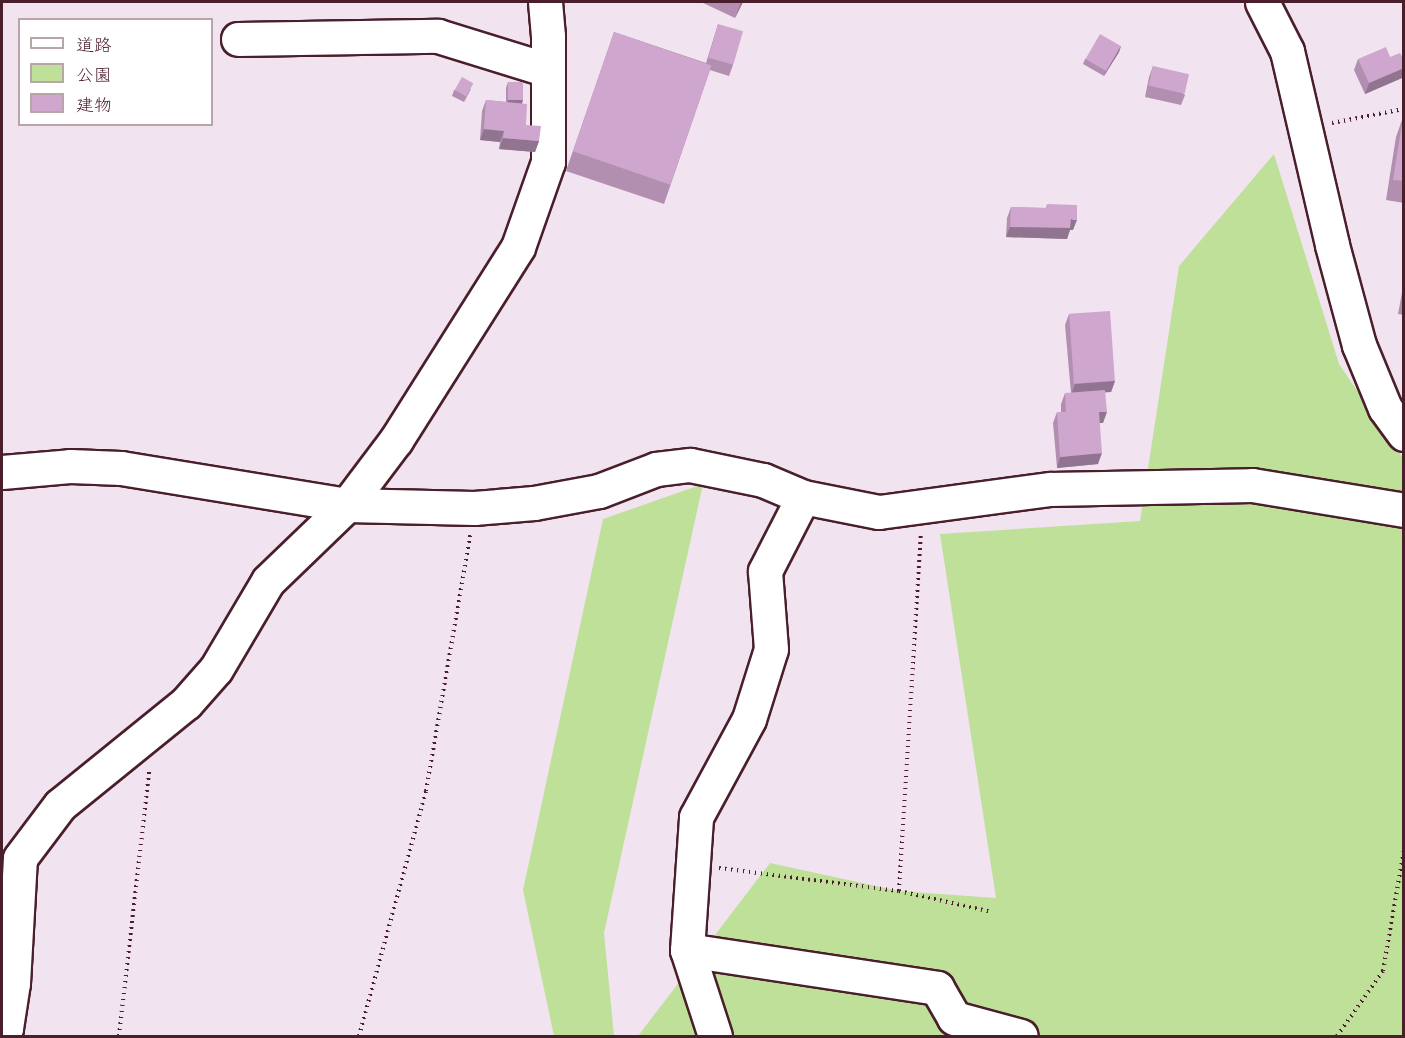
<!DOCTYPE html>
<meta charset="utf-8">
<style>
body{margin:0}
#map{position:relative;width:1405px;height:1038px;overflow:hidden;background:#f1e4f0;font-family:"Balsamiq Sans","Klee One",sans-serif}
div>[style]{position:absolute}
.green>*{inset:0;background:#bfe099}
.path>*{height:4px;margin-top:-2px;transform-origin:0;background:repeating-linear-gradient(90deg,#4a1f2b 0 1.5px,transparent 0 6px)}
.roads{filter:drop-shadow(2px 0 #4a1f2b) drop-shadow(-2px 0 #4a1f2b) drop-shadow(0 2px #4a1f2b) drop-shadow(0 -2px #4a1f2b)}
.minor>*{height:33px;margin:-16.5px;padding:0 16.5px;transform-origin:16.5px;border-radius:16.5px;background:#fff}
.wall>*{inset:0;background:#b28fb0}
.shaded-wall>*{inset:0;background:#917490}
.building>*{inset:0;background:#cfa6cd;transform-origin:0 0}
span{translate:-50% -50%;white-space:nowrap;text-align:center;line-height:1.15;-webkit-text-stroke:4.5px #fff;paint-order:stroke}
.frame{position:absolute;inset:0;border:3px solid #4a1f2b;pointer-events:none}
.legend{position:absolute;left:18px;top:18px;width:195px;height:108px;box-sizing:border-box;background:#fff;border:2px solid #b7a5aa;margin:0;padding:8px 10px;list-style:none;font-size:18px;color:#4a1f2b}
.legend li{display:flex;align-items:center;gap:12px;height:30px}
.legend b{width:30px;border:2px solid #b7a5aa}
</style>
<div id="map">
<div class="green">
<div style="clip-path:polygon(1274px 154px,1339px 364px,1403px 458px,1403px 1036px,638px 1036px,770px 863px,899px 891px,996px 898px,940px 534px,1140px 521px,1179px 266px)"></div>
<div style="clip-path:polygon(703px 484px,604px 933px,614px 1036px,554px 1036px,523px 890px,603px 519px)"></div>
</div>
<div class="path">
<div style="left:1332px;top:123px;width:73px;rotate:-11deg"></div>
<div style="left:719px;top:868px;width:181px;rotate:7.3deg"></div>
<div style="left:899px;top:891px;width:358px;rotate:-86.5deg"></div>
<div style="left:899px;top:891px;width:95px;rotate:12.7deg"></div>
<div style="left:119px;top:1036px;width:267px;rotate:-83.5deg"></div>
<div style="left:359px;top:1036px;width:254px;rotate:-74.7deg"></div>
<div style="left:426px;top:791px;width:260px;rotate:-80.2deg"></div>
<div style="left:1337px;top:1036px;width:80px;rotate:-54.7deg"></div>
<div style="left:1383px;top:971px;width:124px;rotate:-80.2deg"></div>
</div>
<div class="roads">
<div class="minor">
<div style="left:1262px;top:2px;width:55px;rotate:63deg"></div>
<div style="left:1287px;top:51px;width:199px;rotate:76.9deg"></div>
<div style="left:1332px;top:245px;width:104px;rotate:74.9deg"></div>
<div style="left:1359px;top:345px;width:68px;rotate:67.6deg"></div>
<div style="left:1385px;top:408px;width:32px;rotate:54deg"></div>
<div style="left:238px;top:39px;width:200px;rotate:-0.9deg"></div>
<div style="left:438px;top:36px;width:115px;rotate:17.2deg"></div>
<div style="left:2px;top:472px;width:68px;rotate:-5deg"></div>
<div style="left:70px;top:466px;width:51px;rotate:2.2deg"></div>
<div style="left:121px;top:468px;width:229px;rotate:9.3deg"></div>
<div style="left:347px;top:505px;width:127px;rotate:1.4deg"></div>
<div style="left:474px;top:508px;width:60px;rotate:-4.8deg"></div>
<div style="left:534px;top:503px;width:66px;rotate:-10.5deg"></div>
<div style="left:599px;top:491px;width:61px;rotate:-21.1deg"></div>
<div style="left:656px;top:469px;width:34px;rotate:-7deg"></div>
<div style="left:690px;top:465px;width:75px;rotate:11.6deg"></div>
<div style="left:763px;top:480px;width:43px;rotate:23deg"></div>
<div style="left:803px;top:497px;width:77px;rotate:11.2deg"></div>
<div style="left:879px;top:512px;width:173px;rotate:-7.7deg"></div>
<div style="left:1050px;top:489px;width:202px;rotate:-1.1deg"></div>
<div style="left:1252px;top:485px;width:154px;rotate:9.3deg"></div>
<div style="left:687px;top:950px;width:253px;rotate:8.6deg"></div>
<div style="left:937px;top:988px;width:34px;rotate:60deg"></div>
<div style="left:954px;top:1018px;width:69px;rotate:15deg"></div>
<div style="left:2px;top:1036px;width:9px;rotate:-63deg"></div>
<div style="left:6px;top:1028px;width:46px;rotate:-81.2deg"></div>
<div style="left:13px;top:983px;width:125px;rotate:-86.8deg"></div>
<div style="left:20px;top:858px;width:66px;rotate:-53deg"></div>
<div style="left:60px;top:805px;width:162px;rotate:-39deg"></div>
<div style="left:186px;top:703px;width:45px;rotate:-48.6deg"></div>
<div style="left:216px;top:669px;width:102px;rotate:-59.4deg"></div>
<div style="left:268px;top:581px;width:110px;rotate:-43.9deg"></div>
<div style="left:347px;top:505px;width:81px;rotate:-53deg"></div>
<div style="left:396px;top:440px;width:228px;rotate:-57.7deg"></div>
<div style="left:518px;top:247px;width:90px;rotate:-70.6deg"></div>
<div style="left:548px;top:162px;width:126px;rotate:-90deg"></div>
<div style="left:548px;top:36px;width:34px;rotate:-95deg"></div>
<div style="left:715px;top:1036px;width:90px;rotate:-108deg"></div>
<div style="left:687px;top:950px;width:133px;rotate:-86.1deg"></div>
<div style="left:696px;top:817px;width:111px;rotate:-61.6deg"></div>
<div style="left:749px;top:719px;width:73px;rotate:-72.6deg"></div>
<div style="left:771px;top:649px;width:78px;rotate:-94.4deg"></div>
<div style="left:765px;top:571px;width:83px;rotate:-62.8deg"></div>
</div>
</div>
<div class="wall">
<div style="clip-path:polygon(701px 2px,743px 2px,735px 18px)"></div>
<div style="clip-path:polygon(718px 24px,733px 65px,729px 76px,710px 70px,664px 204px,566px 171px,614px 32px,706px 63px)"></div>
<div style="clip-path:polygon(1121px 46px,1119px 52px,1104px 76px,1083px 64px,1085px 59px)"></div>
<div style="clip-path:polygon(1358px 59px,1404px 60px,1404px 75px,1402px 78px,1365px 94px,1354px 70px)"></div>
<div style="clip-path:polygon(1153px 66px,1185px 95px,1181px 105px,1145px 97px,1149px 77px)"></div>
<div style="clip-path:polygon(508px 82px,523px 100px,522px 103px,526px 125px,539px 141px,535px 152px,499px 149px,500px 142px,480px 140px,482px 111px,486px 100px,506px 102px,506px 88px)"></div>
<div style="clip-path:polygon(471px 89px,464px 102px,452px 96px,454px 90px)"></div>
<div style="clip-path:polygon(1403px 117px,1404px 117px,1404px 203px,1386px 200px,1396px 137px)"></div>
<div style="clip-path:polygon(1047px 204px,1073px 230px,1070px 230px,1067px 239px,1006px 237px,1007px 218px,1011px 207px,1046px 208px)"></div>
<div style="clip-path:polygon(1404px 282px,1404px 315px,1398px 314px)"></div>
<div style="clip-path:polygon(1069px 314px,1115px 381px,1111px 392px,1105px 392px,1103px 423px,1100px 423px,1098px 464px,1057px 468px,1053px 423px,1057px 412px,1061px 412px,1061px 404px,1065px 393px,1071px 393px,1065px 325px)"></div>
</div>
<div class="shaded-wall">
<div style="clip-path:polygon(741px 2px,743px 2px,735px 18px)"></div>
<div style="clip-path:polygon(1121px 46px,1119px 52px,1104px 76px,1106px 71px)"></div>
<div style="clip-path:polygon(1404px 68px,1402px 78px,1365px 94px,1369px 83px)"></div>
<div style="clip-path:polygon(508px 100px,523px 100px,521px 106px,506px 106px)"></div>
<div style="clip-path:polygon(484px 129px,504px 131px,500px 142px,480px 140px)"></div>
<div style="clip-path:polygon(503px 138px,539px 141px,535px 152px,499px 149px)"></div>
<div style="clip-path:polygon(1071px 219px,1077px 220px,1073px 230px,1070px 230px,1067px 239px,1006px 237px,1010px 227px)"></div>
<div style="clip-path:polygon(1115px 381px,1111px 392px,1071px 395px,1075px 384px)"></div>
<div style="clip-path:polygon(1099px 412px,1107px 412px,1103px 423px,1095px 423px)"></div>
<div style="clip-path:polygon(1102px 453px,1098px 464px,1057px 468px,1060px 457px)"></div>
</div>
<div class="building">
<div style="left:718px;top:24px;width:26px;height:35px;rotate:16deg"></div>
<div style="left:614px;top:32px;width:103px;height:126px;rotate:19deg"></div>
<div style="left:1100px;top:34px;width:24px;height:29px;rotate:30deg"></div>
<div style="clip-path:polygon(1386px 47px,1390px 57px,1400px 53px,1404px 60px,1404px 68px,1369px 83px,1358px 59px)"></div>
<div style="left:1153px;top:66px;width:37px;height:20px;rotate:13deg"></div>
<div style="left:462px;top:77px;width:13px;height:15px;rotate:29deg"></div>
<div style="left:508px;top:82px;width:15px;height:18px"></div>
<div style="clip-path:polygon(486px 100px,527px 104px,526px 125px,541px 126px,539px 141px,503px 138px,504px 131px,484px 129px)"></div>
<div style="clip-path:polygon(1403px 117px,1404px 117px,1404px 181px,1393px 180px)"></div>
<div style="clip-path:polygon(1047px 204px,1077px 205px,1077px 220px,1071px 219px,1070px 228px,1010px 227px,1011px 207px,1047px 208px)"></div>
<div style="left:1110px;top:311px;width:70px;height:41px;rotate:86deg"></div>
<div style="clip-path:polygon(1105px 390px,1107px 412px,1099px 412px,1102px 453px,1060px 457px,1057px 412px,1066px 412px,1065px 393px)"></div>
</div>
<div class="frame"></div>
<ul class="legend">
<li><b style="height:8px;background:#fff"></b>道路</li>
<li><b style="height:16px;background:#bfe099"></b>公園</li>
<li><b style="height:16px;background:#cfa6cd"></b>建物</li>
</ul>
</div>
